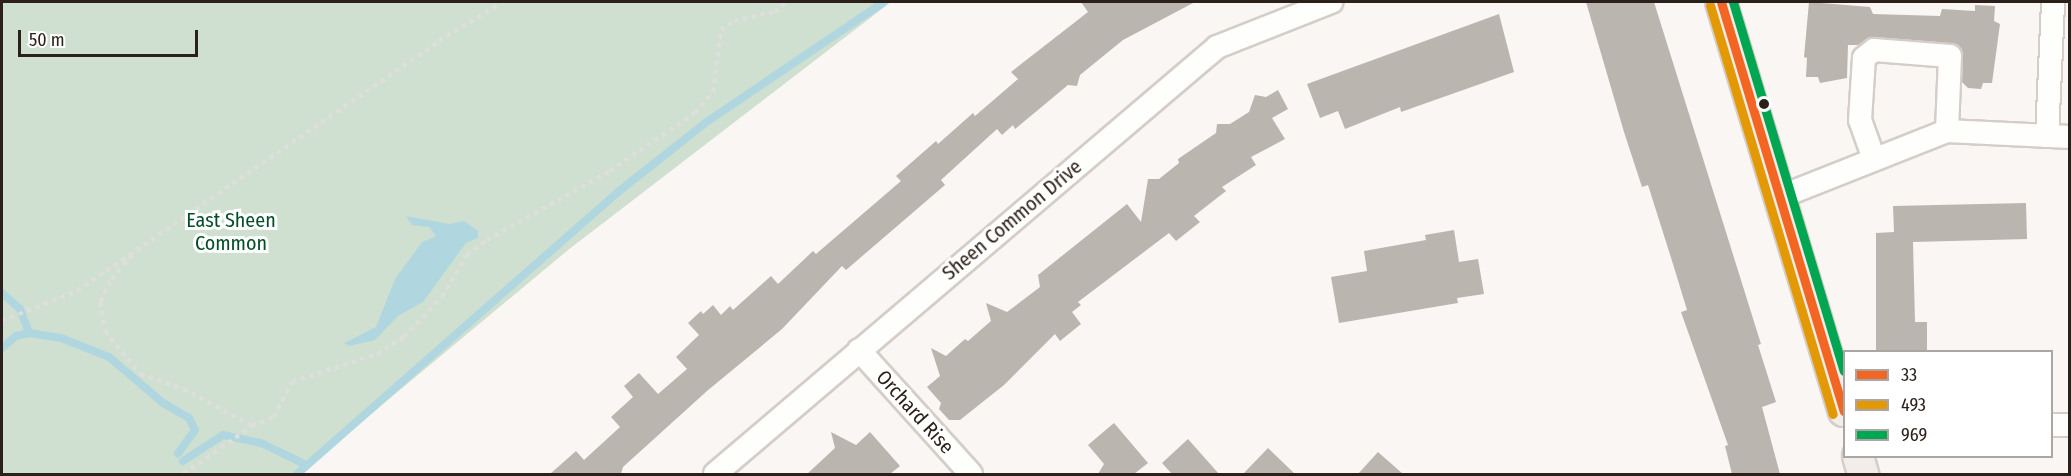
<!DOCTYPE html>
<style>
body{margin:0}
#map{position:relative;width:2071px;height:476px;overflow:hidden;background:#f9f6f3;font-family:"Fira Sans Condensed",sans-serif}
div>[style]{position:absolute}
.green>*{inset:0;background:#cfe0d1}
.water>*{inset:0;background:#b0d7e0}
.stream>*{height:8px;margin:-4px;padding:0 4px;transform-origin:4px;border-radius:4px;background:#b0d7e0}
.building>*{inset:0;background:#bbb5b0}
.path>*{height:4px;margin-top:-2px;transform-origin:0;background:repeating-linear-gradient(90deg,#e0dedd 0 4.5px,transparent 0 9px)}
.roads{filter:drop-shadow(2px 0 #d4cdc8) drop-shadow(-2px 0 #d4cdc8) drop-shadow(0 2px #d4cdc8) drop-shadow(0 -2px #d4cdc8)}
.minor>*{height:22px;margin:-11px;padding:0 11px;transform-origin:11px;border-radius:11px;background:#fefefd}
.major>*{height:30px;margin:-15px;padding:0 15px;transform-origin:15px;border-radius:15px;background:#f3edea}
.bus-1>*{height:9px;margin:-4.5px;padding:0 4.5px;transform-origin:4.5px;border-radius:4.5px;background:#f26522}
.bus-2>*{height:9px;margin:-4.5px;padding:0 4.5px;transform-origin:4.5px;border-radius:4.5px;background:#e39903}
.bus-3>*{height:9px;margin:-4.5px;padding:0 4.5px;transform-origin:4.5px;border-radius:4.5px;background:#00a651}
.dots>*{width:16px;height:16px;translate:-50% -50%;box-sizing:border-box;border:3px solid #fff;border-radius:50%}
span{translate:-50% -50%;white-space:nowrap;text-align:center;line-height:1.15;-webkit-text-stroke:6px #fff;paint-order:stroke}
.park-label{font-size:20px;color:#034e28}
.street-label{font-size:20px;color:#2b201a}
.frame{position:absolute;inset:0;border:3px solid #2b201a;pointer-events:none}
.legend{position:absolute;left:1843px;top:350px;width:210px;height:108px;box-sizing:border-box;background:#fff;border:2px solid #aaa6a3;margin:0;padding:8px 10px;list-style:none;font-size:18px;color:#2b201a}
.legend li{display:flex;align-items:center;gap:12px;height:30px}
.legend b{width:30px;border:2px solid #aaa6a3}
.scale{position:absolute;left:18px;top:30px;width:180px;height:27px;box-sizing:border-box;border:3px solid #2b201a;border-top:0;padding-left:8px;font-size:18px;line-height:21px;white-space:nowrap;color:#2b201a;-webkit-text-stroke:4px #fff;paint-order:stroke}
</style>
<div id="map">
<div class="green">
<div style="clip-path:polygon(2px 2px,891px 2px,568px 250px,299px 474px,2px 474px)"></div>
</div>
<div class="water">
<div style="clip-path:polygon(406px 216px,449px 224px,464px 221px,478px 231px,478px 238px,466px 243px,423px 302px,398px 316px,375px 340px,349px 346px,344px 343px,376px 327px,395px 279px,422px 242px,436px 236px,429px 227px,412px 225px)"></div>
</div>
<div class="stream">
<div style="left:2px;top:293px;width:24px;rotate:42deg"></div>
<div style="left:20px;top:309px;width:26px;rotate:69deg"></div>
<div style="left:2px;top:348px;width:18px;rotate:-41deg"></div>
<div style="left:16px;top:336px;width:13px;rotate:-13deg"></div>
<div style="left:29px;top:333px;width:32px;rotate:9deg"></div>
<div style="left:61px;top:338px;width:52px;rotate:21.6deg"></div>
<div style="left:109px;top:357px;width:71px;rotate:40.4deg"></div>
<div style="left:163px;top:403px;width:30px;rotate:30deg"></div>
<div style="left:189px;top:418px;width:13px;rotate:63deg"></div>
<div style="left:195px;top:430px;width:29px;rotate:126deg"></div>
<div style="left:183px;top:461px;width:48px;rotate:-33deg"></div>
<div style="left:223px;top:435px;width:39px;rotate:12deg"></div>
<div style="left:261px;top:443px;width:51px;rotate:25.6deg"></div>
<div style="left:297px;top:474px;width:427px;rotate:-41.3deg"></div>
<div style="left:618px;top:192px;width:115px;rotate:-38.3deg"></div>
<div style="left:708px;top:121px;width:212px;rotate:-34.1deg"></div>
</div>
<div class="building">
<div style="clip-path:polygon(1081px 2px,1195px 2px,1123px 40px,1080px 75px,1077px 86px,1068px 85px,1015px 129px,1013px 125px,1002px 135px,997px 129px,941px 180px,945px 185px,846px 270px,842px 266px,782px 329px,707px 391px,623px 467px,621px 474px,550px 474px,576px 451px,584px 460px,620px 427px,611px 417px,633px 397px,624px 386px,639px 373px,658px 394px,687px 369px,676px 357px,699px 335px,688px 323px,701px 311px,703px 314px,713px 305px,721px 315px,730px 306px,733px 310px,771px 276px,778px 284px,813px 251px,816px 254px,901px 181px,896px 176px,936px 141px,938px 144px,973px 113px,975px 116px,1018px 79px,1011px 72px,1088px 12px)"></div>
<div style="clip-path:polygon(1586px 2px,1654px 2px,1761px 344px,1758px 345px,1776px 402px,1762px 407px,1780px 474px,1732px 474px,1725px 446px,1728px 445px,1681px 312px,1687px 310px,1673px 264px,1648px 185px,1642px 187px,1624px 132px)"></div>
<div style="clip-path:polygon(1809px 2px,1870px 7px,1873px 14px,1940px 16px,1942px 9px,1975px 11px,1975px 5px,1995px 6px,1994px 21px,2000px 24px,1992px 83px,1983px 83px,1981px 89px,1968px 88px,1962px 82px,1963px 56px,1957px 45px,1875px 37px,1858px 45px,1848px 45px,1847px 78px,1820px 83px,1818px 77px,1806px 77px,1807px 58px,1804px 57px)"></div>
<div style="clip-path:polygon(1499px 14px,1514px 72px,1401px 112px,1400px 107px,1345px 129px,1338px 111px,1320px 118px,1307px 84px)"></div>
<div style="clip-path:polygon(1278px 90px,1288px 109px,1272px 118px,1285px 139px,1251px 157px,1256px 165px,1222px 187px,1226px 191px,1194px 216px,1200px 222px,1176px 241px,1169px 233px,1078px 302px,1081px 305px,1072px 312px,1081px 324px,1060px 341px,1055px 334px,1004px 385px,960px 420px,949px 420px,939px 409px,941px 403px,927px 387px,940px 376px,931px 348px,946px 356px,965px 339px,968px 341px,991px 321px,986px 303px,1007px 312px,1040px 287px,1038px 275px,1127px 204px,1141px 222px,1148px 179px,1159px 179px,1179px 163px,1178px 159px,1216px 133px,1217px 124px,1230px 124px,1249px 112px,1255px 95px,1266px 97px)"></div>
<div style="clip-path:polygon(2026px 203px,2027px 239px,1913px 242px,1915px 322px,1927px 322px,1927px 351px,1876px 351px,1876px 233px,1894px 232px,1893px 206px)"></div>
<div style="clip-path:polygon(1454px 230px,1459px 262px,1478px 259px,1484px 294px,1457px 298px,1458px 303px,1339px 323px,1331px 277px,1367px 271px,1364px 251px,1426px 240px,1425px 235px)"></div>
<div style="clip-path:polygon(1114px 423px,1148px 463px,1134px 474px,1098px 474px,1104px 464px,1088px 445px)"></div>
<div style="clip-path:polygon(831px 432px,856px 445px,870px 432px,900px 466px,890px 474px,807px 474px,835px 448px)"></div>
<div style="clip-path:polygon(1188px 439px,1219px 474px,1172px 474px,1162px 463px)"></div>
<div style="clip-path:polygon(1268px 448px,1295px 474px,1243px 474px)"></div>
<div style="clip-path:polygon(1378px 452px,1403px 474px,1358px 474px)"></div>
</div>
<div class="path">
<div style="left:132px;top:255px;width:34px;rotate:130deg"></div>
<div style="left:110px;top:281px;width:23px;rotate:115deg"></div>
<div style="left:100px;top:302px;width:29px;rotate:80deg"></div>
<div style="left:105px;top:331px;width:55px;rotate:50.9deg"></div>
<div style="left:140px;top:374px;width:46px;rotate:18.8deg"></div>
<div style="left:184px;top:389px;width:77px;rotate:28.6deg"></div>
<div style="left:2px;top:321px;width:81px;rotate:-21.8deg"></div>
<div style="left:77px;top:291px;width:440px;rotate:-34.6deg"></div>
<div style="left:439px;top:41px;width:75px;rotate:-31.4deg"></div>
<div style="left:184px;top:474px;width:83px;rotate:-35.2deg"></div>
<div style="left:252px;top:426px;width:24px;rotate:-22deg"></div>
<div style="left:274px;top:417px;width:39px;rotate:-63deg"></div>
<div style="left:292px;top:382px;width:89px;rotate:-18.2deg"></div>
<div style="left:377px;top:354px;width:32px;rotate:-32deg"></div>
<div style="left:404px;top:337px;width:55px;rotate:-46.5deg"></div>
<div style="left:442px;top:297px;width:49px;rotate:-59.2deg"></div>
<div style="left:467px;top:255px;width:25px;rotate:-37deg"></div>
<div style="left:487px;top:240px;width:141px;rotate:-29.3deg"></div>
<div style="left:610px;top:171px;width:103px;rotate:-34.3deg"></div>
<div style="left:695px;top:113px;width:28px;rotate:-49deg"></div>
<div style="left:713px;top:92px;width:63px;rotate:-82.6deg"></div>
<div style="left:721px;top:30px;width:16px;rotate:-35deg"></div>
<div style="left:734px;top:21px;width:42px;rotate:-12.4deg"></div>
<div style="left:775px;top:12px;width:15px;rotate:-42deg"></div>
</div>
<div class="roads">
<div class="minor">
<div style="left:2047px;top:136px;width:134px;rotate:-87.4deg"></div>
<div style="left:1874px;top:159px;width:41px;rotate:-109.7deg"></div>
<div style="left:1860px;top:120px;width:62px;rotate:-86.3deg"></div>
<div style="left:1864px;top:58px;width:13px;rotate:-39deg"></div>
<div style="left:1874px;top:50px;width:76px;rotate:4.5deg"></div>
<div style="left:1950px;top:56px;width:75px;rotate:92.3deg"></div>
<div style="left:1780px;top:197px;width:180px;rotate:-21.6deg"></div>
<div style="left:1947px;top:131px;width:123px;rotate:2.8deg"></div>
<div style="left:859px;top:350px;width:167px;rotate:47.9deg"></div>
<div style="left:2052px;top:425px;width:18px"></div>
<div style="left:715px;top:474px;width:659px;rotate:-40.38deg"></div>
<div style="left:1217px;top:47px;width:123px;rotate:-21.5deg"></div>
</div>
<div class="major">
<div style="left:1721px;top:2px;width:427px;rotate:73.3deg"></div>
<div style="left:1858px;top:456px;width:19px;rotate:74deg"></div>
</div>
</div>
<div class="bus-1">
<div style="left:1721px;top:2px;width:427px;rotate:73.3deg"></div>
</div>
<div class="bus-2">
<div style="left:1710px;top:5px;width:427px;rotate:73.3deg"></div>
</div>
<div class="bus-3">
<div style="left:1733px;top:2px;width:385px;rotate:73.3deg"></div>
</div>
<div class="dots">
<div style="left:1764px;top:104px;background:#2b201a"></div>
</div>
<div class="park-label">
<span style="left:231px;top:232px">East Sheen<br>Common</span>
</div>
<div class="street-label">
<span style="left:1012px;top:220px;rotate:-40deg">Sheen Common Drive</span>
<span style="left:915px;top:412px;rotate:48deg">Orchard Rise</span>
</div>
<div class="frame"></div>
<ul class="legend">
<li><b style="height:8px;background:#f26522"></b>33</li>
<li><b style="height:8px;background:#e39903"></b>493</li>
<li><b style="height:8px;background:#00a651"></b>969</li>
</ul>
<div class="scale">50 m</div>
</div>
